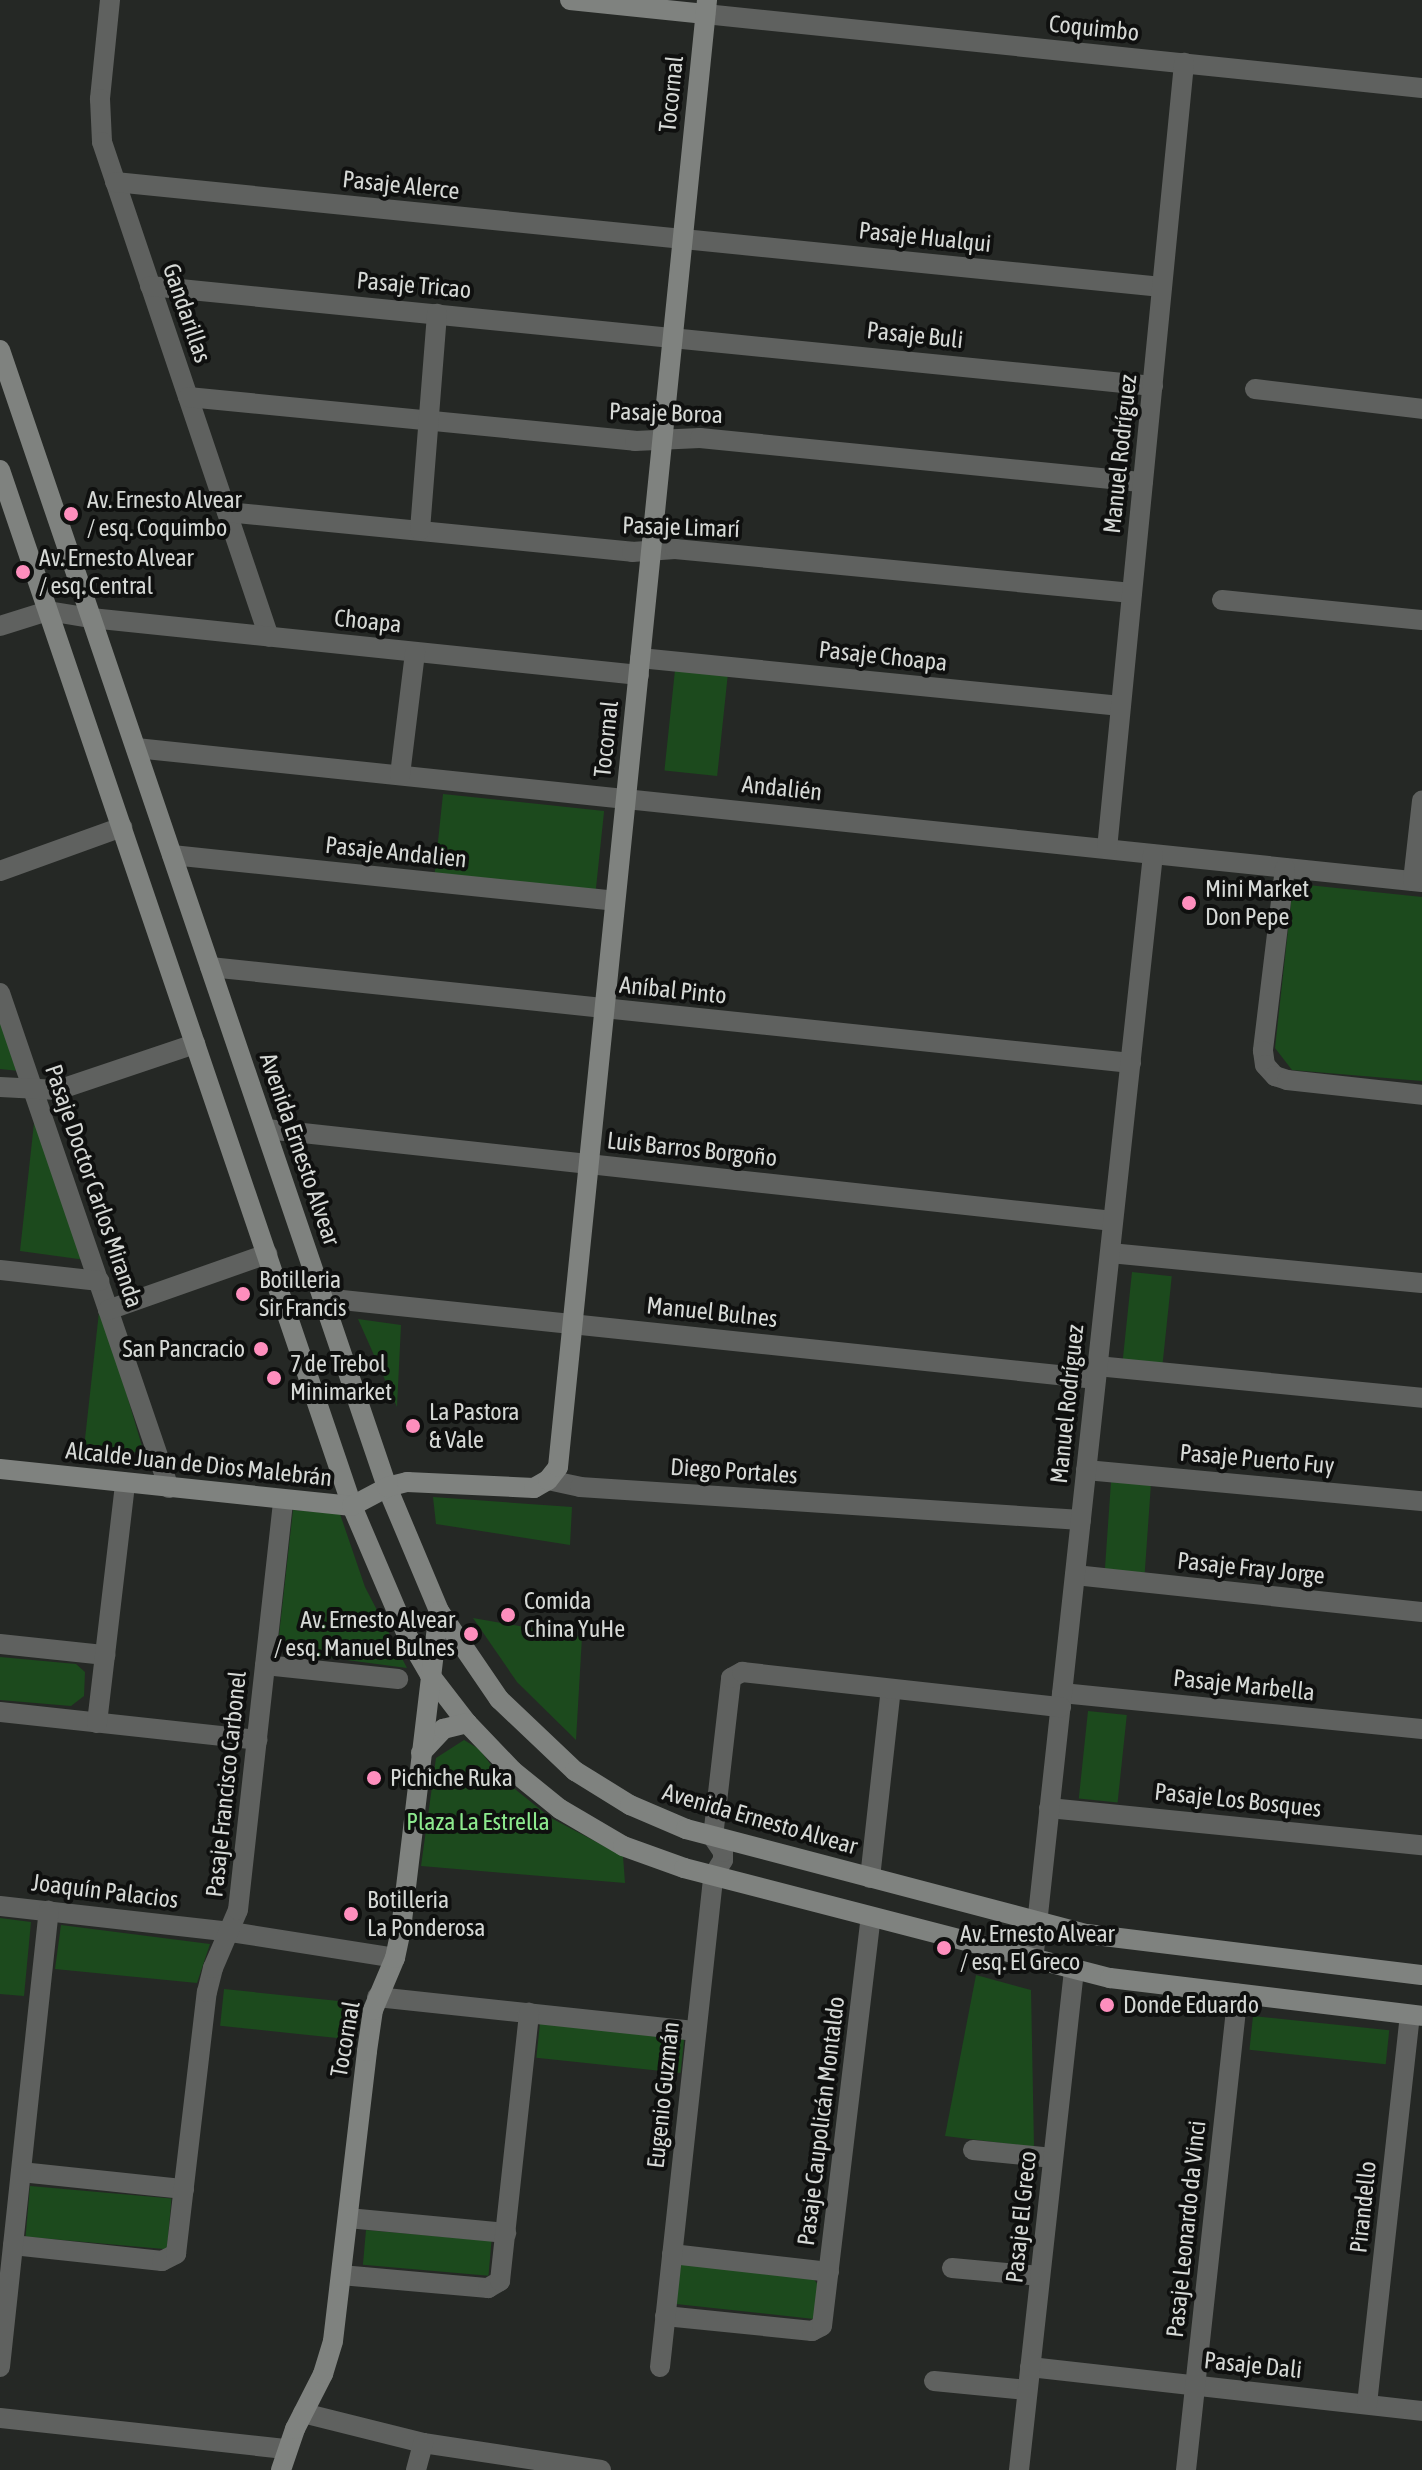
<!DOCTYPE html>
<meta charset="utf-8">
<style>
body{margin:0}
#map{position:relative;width:1422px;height:2470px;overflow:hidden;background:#252825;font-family:"Asap Condensed",sans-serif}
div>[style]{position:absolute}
.green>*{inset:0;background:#1c4a1d;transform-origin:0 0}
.street>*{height:20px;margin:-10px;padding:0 10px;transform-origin:10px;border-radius:10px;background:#5f615f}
.secondary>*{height:20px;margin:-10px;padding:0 10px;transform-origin:10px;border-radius:10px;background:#7f827f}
.dots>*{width:22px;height:22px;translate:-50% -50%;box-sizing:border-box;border:4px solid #0f100f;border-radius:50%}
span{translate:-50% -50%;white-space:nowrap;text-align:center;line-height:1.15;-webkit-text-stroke:8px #0f100f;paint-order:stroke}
.street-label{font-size:24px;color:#d6d9d6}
.poi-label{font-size:24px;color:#d6d9d6}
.left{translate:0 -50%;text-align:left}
.right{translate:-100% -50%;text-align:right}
.park-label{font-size:24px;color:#8dea8e}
</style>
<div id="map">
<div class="green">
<div style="left:675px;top:670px;width:53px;height:101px;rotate:6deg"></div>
<div style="left:443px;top:794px;width:162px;height:83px;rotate:6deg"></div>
<div style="clip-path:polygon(1308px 885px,1422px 897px,1422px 1081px,1292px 1070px,1275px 1048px,1292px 894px)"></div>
<div style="clip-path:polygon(0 1018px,19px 1071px,0 1069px)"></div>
<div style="clip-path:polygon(35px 1114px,93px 1261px,20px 1251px)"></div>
<div style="left:1132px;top:1272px;width:40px;height:89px;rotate:6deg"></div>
<div style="clip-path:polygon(99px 1312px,103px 1314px,144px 1453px,84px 1448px)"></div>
<div style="clip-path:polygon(358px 1319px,401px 1325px,397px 1407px)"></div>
<div style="left:1111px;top:1482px;width:40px;height:88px;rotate:4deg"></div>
<div style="clip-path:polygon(433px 1497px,572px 1507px,570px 1545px,436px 1524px)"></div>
<div style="clip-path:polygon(293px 1510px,340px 1514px,365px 1587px,407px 1668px,286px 1652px,278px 1644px)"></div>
<div style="clip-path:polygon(473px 1618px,582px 1637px,576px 1740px,517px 1682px)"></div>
<div style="clip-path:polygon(0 1657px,76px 1664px,85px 1672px,84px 1696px,71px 1706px,0 1700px)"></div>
<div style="left:1088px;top:1711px;width:39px;height:88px;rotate:6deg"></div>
<div style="clip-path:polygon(464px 1740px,479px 1749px,501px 1778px,551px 1818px,623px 1856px,625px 1883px,421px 1866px,436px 1758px)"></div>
<div style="clip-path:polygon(0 1918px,31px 1922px,24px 1996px,0 1994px)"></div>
<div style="clip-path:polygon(61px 1925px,210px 1944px,197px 1983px,55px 1969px)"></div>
<div style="clip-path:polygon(976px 1975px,1031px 1990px,1034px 2147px,945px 2136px)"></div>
<div style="left:224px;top:1989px;width:137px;height:37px;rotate:6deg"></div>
<div style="left:1253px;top:2016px;width:137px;height:34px;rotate:6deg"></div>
<div style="left:540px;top:2023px;width:145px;height:35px;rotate:6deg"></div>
<div style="left:30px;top:2186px;width:142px;height:51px;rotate:5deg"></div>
<div style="left:366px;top:2230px;width:126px;height:35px;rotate:5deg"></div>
<div style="clip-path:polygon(681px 2262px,812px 2277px,819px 2286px,814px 2319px,676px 2304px)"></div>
</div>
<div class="street">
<div style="left:110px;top:0;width:100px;rotate:95.8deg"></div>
<div style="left:100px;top:99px;width:43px;rotate:87.3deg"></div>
<div style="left:102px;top:142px;width:522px;rotate:71.36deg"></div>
<div style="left:705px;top:14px;width:721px;rotate:5.89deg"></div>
<div style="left:115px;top:182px;width:1052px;rotate:5.73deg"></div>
<div style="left:150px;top:286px;width:1008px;rotate:5.69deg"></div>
<div style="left:1255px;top:389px;width:168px;rotate:6.8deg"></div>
<div style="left:188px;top:397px;width:449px;rotate:5.6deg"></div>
<div style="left:635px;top:441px;width:65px;rotate:-2.6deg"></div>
<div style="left:700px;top:438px;width:445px;rotate:5.7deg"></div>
<div style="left:227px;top:512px;width:407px;rotate:5.6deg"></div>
<div style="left:632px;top:552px;width:43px;rotate:-4deg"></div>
<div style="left:675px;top:549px;width:459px;rotate:5.5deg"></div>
<div style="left:420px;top:530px;width:217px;rotate:-85.5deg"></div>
<div style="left:1222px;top:600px;width:201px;rotate:5.7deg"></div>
<div style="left:0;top:626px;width:50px;rotate:-17.4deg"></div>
<div style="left:48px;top:611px;width:44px;rotate:9.2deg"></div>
<div style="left:91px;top:618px;width:551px;rotate:5.94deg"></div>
<div style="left:640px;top:658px;width:483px;rotate:5.7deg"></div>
<div style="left:136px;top:748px;width:1293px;rotate:5.95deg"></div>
<div style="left:400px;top:775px;width:124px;rotate:-83deg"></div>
<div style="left:1107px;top:849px;width:790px;rotate:-84.4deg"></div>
<div style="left:172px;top:855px;width:445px;rotate:5.9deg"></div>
<div style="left:1285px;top:868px;width:184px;rotate:96.9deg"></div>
<div style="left:1263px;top:1051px;width:14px;rotate:82deg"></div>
<div style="left:1265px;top:1065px;width:15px;rotate:48deg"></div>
<div style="left:1275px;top:1076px;width:13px;rotate:18deg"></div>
<div style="left:1287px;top:1080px;width:136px;rotate:6.3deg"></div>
<div style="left:0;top:871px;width:130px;rotate:-19.8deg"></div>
<div style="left:1413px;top:881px;width:81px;rotate:-83.6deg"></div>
<div style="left:210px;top:967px;width:926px;rotate:5.95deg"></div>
<div style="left:0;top:993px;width:523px;rotate:71.15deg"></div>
<div style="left:0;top:1087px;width:58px;rotate:3deg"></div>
<div style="left:58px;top:1090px;width:145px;rotate:-18.6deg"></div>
<div style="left:266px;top:1129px;width:852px;rotate:6.2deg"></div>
<div style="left:1110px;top:1253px;width:313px;rotate:5.5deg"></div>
<div style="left:0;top:1270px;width:100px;rotate:6.3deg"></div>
<div style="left:323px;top:1298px;width:777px;rotate:5.98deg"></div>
<div style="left:108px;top:1310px;width:169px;rotate:-19.4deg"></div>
<div style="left:1097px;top:1366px;width:327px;rotate:5.6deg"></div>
<div style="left:1086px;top:1470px;width:337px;rotate:5.3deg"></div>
<div style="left:548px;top:1480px;width:33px;rotate:12deg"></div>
<div style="left:580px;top:1487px;width:502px;rotate:3.77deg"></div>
<div style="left:1075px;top:1575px;width:349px;rotate:6.1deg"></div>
<div style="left:0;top:1644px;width:106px;rotate:6deg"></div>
<div style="left:265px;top:1665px;width:134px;rotate:6deg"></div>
<div style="left:1062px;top:1693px;width:362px;rotate:5.7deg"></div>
<div style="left:0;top:1712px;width:259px;rotate:6.2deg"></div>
<div style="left:97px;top:1723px;width:242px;rotate:-83.3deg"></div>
<div style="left:1049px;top:1808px;width:375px;rotate:5.7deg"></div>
<div style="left:870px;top:1878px;width:190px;rotate:-83.7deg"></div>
<div style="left:0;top:1906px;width:232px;rotate:6.4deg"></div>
<div style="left:231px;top:1932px;width:166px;rotate:9deg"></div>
<div style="left:1033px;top:1961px;width:1113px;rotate:-83.81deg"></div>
<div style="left:377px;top:1997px;width:321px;rotate:6.1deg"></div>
<div style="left:973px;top:2150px;width:80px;rotate:5.7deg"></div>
<div style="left:21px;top:2172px;width:164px;rotate:6deg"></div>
<div style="left:348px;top:2218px;width:159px;rotate:5.4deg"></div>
<div style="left:13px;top:2245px;width:150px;rotate:6.1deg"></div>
<div style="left:162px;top:2261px;width:16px;rotate:-27deg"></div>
<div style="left:176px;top:2254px;width:264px;rotate:-83.3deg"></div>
<div style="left:207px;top:1992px;width:25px;rotate:-76deg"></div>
<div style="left:213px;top:1968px;width:63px;rotate:-66.7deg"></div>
<div style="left:238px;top:1910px;width:412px;rotate:-83.7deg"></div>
<div style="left:672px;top:2254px;width:158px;rotate:6.5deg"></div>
<div style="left:952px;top:2268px;width:88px;rotate:5.2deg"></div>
<div style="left:341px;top:2275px;width:148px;rotate:5.1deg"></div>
<div style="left:488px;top:2288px;width:14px;rotate:-30deg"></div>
<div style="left:500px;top:2281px;width:270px;rotate:-83.8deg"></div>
<div style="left:665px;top:2316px;width:148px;rotate:5.8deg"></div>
<div style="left:812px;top:2331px;width:11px;rotate:-27deg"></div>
<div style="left:822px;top:2326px;width:411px;rotate:-83.2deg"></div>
<div style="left:0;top:2367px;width:459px;rotate:-83.9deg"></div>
<div style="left:660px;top:2367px;width:494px;rotate:-83.8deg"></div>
<div style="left:713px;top:1876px;width:19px;rotate:-58deg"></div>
<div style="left:723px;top:1860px;width:8px;rotate:-90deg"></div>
<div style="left:723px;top:1852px;width:18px;rotate:-124deg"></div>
<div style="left:713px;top:1837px;width:160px;rotate:-83.5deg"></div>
<div style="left:731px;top:1678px;width:13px;rotate:-29deg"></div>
<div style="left:742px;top:1672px;width:321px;rotate:6.3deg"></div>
<div style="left:1030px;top:2367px;width:394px;rotate:6.4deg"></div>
<div style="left:934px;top:2381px;width:93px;rotate:5.5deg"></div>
<div style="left:1367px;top:2404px;width:391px;rotate:-83.7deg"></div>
<div style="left:303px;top:2413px;width:124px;rotate:14deg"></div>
<div style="left:423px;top:2443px;width:180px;rotate:8.6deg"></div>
<div style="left:0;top:2418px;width:289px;rotate:6.2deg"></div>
<div style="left:416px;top:2470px;width:28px;rotate:-75deg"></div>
<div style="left:1019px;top:2470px;width:503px;rotate:-83.72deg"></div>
<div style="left:1186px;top:2470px;width:479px;rotate:-83.8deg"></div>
</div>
<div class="secondary">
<div style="left:570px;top:0;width:136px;rotate:5.9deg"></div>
<div style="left:0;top:350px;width:1201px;rotate:71.2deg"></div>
<div style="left:387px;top:1487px;width:134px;rotate:67.2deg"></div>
<div style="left:439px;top:1611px;width:107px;rotate:55.7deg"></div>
<div style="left:499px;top:1699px;width:105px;rotate:43.5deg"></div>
<div style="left:575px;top:1771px;width:65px;rotate:31.7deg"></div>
<div style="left:630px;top:1805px;width:61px;rotate:23.2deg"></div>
<div style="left:686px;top:1829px;width:415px;rotate:14.7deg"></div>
<div style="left:1087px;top:1934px;width:337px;rotate:7deg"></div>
<div style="left:0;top:470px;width:1094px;rotate:71.23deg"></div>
<div style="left:352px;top:1506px;width:142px;rotate:66.9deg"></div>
<div style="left:408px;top:1637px;width:44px;rotate:59.9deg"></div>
<div style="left:430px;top:1675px;width:61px;rotate:52.4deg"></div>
<div style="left:467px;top:1723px;width:66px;rotate:46.2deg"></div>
<div style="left:513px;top:1771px;width:60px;rotate:39deg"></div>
<div style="left:560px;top:1809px;width:73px;rotate:30.4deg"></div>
<div style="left:623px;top:1846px;width:65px;rotate:19.8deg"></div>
<div style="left:684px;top:1868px;width:440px;rotate:14.5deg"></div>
<div style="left:1110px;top:1978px;width:314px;rotate:6.9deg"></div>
<div style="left:0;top:1469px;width:354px;rotate:6deg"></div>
<div style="left:352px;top:1506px;width:40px;rotate:-28deg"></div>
<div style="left:387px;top:1487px;width:21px;rotate:-14deg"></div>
<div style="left:407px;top:1482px;width:127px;rotate:2.7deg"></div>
<div style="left:534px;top:1488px;width:16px;rotate:-30deg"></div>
<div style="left:548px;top:1480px;width:16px;rotate:-52deg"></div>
<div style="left:558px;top:1467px;width:1475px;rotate:-84.2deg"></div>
<div style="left:421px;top:1753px;width:33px;rotate:-47deg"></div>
<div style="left:443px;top:1729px;width:25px;rotate:-14deg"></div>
<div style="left:281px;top:2470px;width:43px;rotate:-71.1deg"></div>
<div style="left:295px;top:2429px;width:62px;rotate:-63deg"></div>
<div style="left:323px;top:2374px;width:34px;rotate:-73deg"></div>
<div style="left:333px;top:2341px;width:292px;rotate:-83.3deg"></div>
<div style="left:367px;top:2051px;width:41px;rotate:-81.7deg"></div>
<div style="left:373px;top:2010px;width:56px;rotate:-67.1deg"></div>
<div style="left:395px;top:1958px;width:30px;rotate:-78deg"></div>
<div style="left:401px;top:1929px;width:320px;rotate:-83.2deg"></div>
</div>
<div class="dots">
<div style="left:71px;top:514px;background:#fe8ebd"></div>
<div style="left:23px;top:572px;background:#fe8ebd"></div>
<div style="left:1189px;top:903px;background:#fe8ebd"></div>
<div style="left:243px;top:1294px;background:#fe8ebd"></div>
<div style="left:261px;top:1349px;background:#fe8ebd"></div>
<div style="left:274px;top:1378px;background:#fe8ebd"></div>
<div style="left:413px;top:1426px;background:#fe8ebd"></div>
<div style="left:508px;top:1615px;background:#fe8ebd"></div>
<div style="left:471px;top:1634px;background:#fe8ebd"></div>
<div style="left:374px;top:1778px;background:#fe8ebd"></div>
<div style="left:351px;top:1914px;background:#fe8ebd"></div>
<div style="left:944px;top:1948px;background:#fe8ebd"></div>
<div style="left:1107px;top:2005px;background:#fe8ebd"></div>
</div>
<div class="street-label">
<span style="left:1094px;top:28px;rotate:6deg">Coquimbo</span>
<span style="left:671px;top:94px;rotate:-84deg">Tocornal</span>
<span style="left:401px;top:185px;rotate:6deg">Pasaje Alerce</span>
<span style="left:925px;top:237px;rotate:6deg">Pasaje Hualqui</span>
<span style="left:414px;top:285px;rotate:5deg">Pasaje Tricao</span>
<span style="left:187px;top:313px;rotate:71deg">Gandarillas</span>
<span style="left:915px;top:335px;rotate:6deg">Pasaje Buli</span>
<span style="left:666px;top:413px;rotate:2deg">Pasaje Boroa</span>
<span style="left:1120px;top:454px;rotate:-84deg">Manuel Rodríguez</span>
<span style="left:681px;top:527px;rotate:2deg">Pasaje Limarí</span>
<span style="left:368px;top:621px;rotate:6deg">Choapa</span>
<span style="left:883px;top:656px;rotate:6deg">Pasaje Choapa</span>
<span style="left:606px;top:739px;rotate:-84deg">Tocornal</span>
<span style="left:782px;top:788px;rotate:6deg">Andalién</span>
<span style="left:396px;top:852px;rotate:6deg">Pasaje Andalien</span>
<span style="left:673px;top:990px;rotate:6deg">Aníbal Pinto</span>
<span style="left:300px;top:1149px;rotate:71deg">Avenida Ernesto Alvear</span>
<span style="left:692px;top:1149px;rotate:6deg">Luis Barros Borgoño</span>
<span style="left:94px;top:1186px;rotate:71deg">Pasaje Doctor Carlos Miranda</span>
<span style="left:712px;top:1312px;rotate:6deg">Manuel Bulnes</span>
<span style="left:1067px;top:1404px;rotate:-84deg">Manuel Rodríguez</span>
<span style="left:1257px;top:1459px;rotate:5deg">Pasaje Puerto Fuy</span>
<span style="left:199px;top:1464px;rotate:6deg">Alcalde Juan de Dios Malebrán</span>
<span style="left:734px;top:1471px;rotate:4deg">Diego Portales</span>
<span style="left:1251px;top:1568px;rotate:6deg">Pasaje Fray Jorge</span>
<span style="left:1244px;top:1685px;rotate:6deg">Pasaje Marbella</span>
<span style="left:226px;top:1784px;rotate:-84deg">Pasaje Francisco Carbonel</span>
<span style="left:1238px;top:1800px;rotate:6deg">Pasaje Los Bosques</span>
<span style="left:760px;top:1819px;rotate:16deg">Avenida Ernesto Alvear</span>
<span style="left:105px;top:1891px;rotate:7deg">Joaquín Palacios</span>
<span style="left:345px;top:2039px;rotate:-80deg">Tocornal</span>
<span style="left:663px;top:2095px;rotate:-84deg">Eugenio Guzmán</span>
<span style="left:821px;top:2121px;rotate:-83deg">Pasaje Caupolicán Montaldo</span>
<span style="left:1363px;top:2207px;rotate:-84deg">Pirandello</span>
<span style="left:1021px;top:2217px;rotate:-84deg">Pasaje El Greco</span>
<span style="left:1186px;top:2229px;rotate:-84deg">Pasaje Leonardo da Vinci</span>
<span style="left:1253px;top:2365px;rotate:6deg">Pasaje Dali</span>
</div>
<div class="poi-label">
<span class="left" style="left:87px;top:514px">Av. Ernesto Alvear<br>/ esq. Coquimbo</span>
<span class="left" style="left:39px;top:572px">Av. Ernesto Alvear<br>/ esq. Central</span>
<span class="left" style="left:1205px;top:903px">Mini Market<br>Don Pepe</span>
<span class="left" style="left:259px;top:1294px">Botilleria<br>Sir Francis</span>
<span class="right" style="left:245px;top:1349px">San Pancracio</span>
<span class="left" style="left:290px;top:1378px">7 de Trebol<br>Minimarket</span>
<span class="left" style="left:429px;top:1426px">La Pastora<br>&amp; Vale</span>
<span class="left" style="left:524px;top:1615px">Comida<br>China YuHe</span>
<span class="right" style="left:455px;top:1634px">Av. Ernesto Alvear<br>/ esq. Manuel Bulnes</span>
<span class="left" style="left:390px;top:1778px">Pichiche Ruka</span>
<span class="left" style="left:367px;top:1914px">Botilleria<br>La Ponderosa</span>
<span class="left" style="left:960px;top:1948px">Av. Ernesto Alvear<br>/ esq. El Greco</span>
<span class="left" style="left:1123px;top:2005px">Donde Eduardo</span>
</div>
<div class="park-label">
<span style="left:478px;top:1822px">Plaza La Estrella</span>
</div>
</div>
